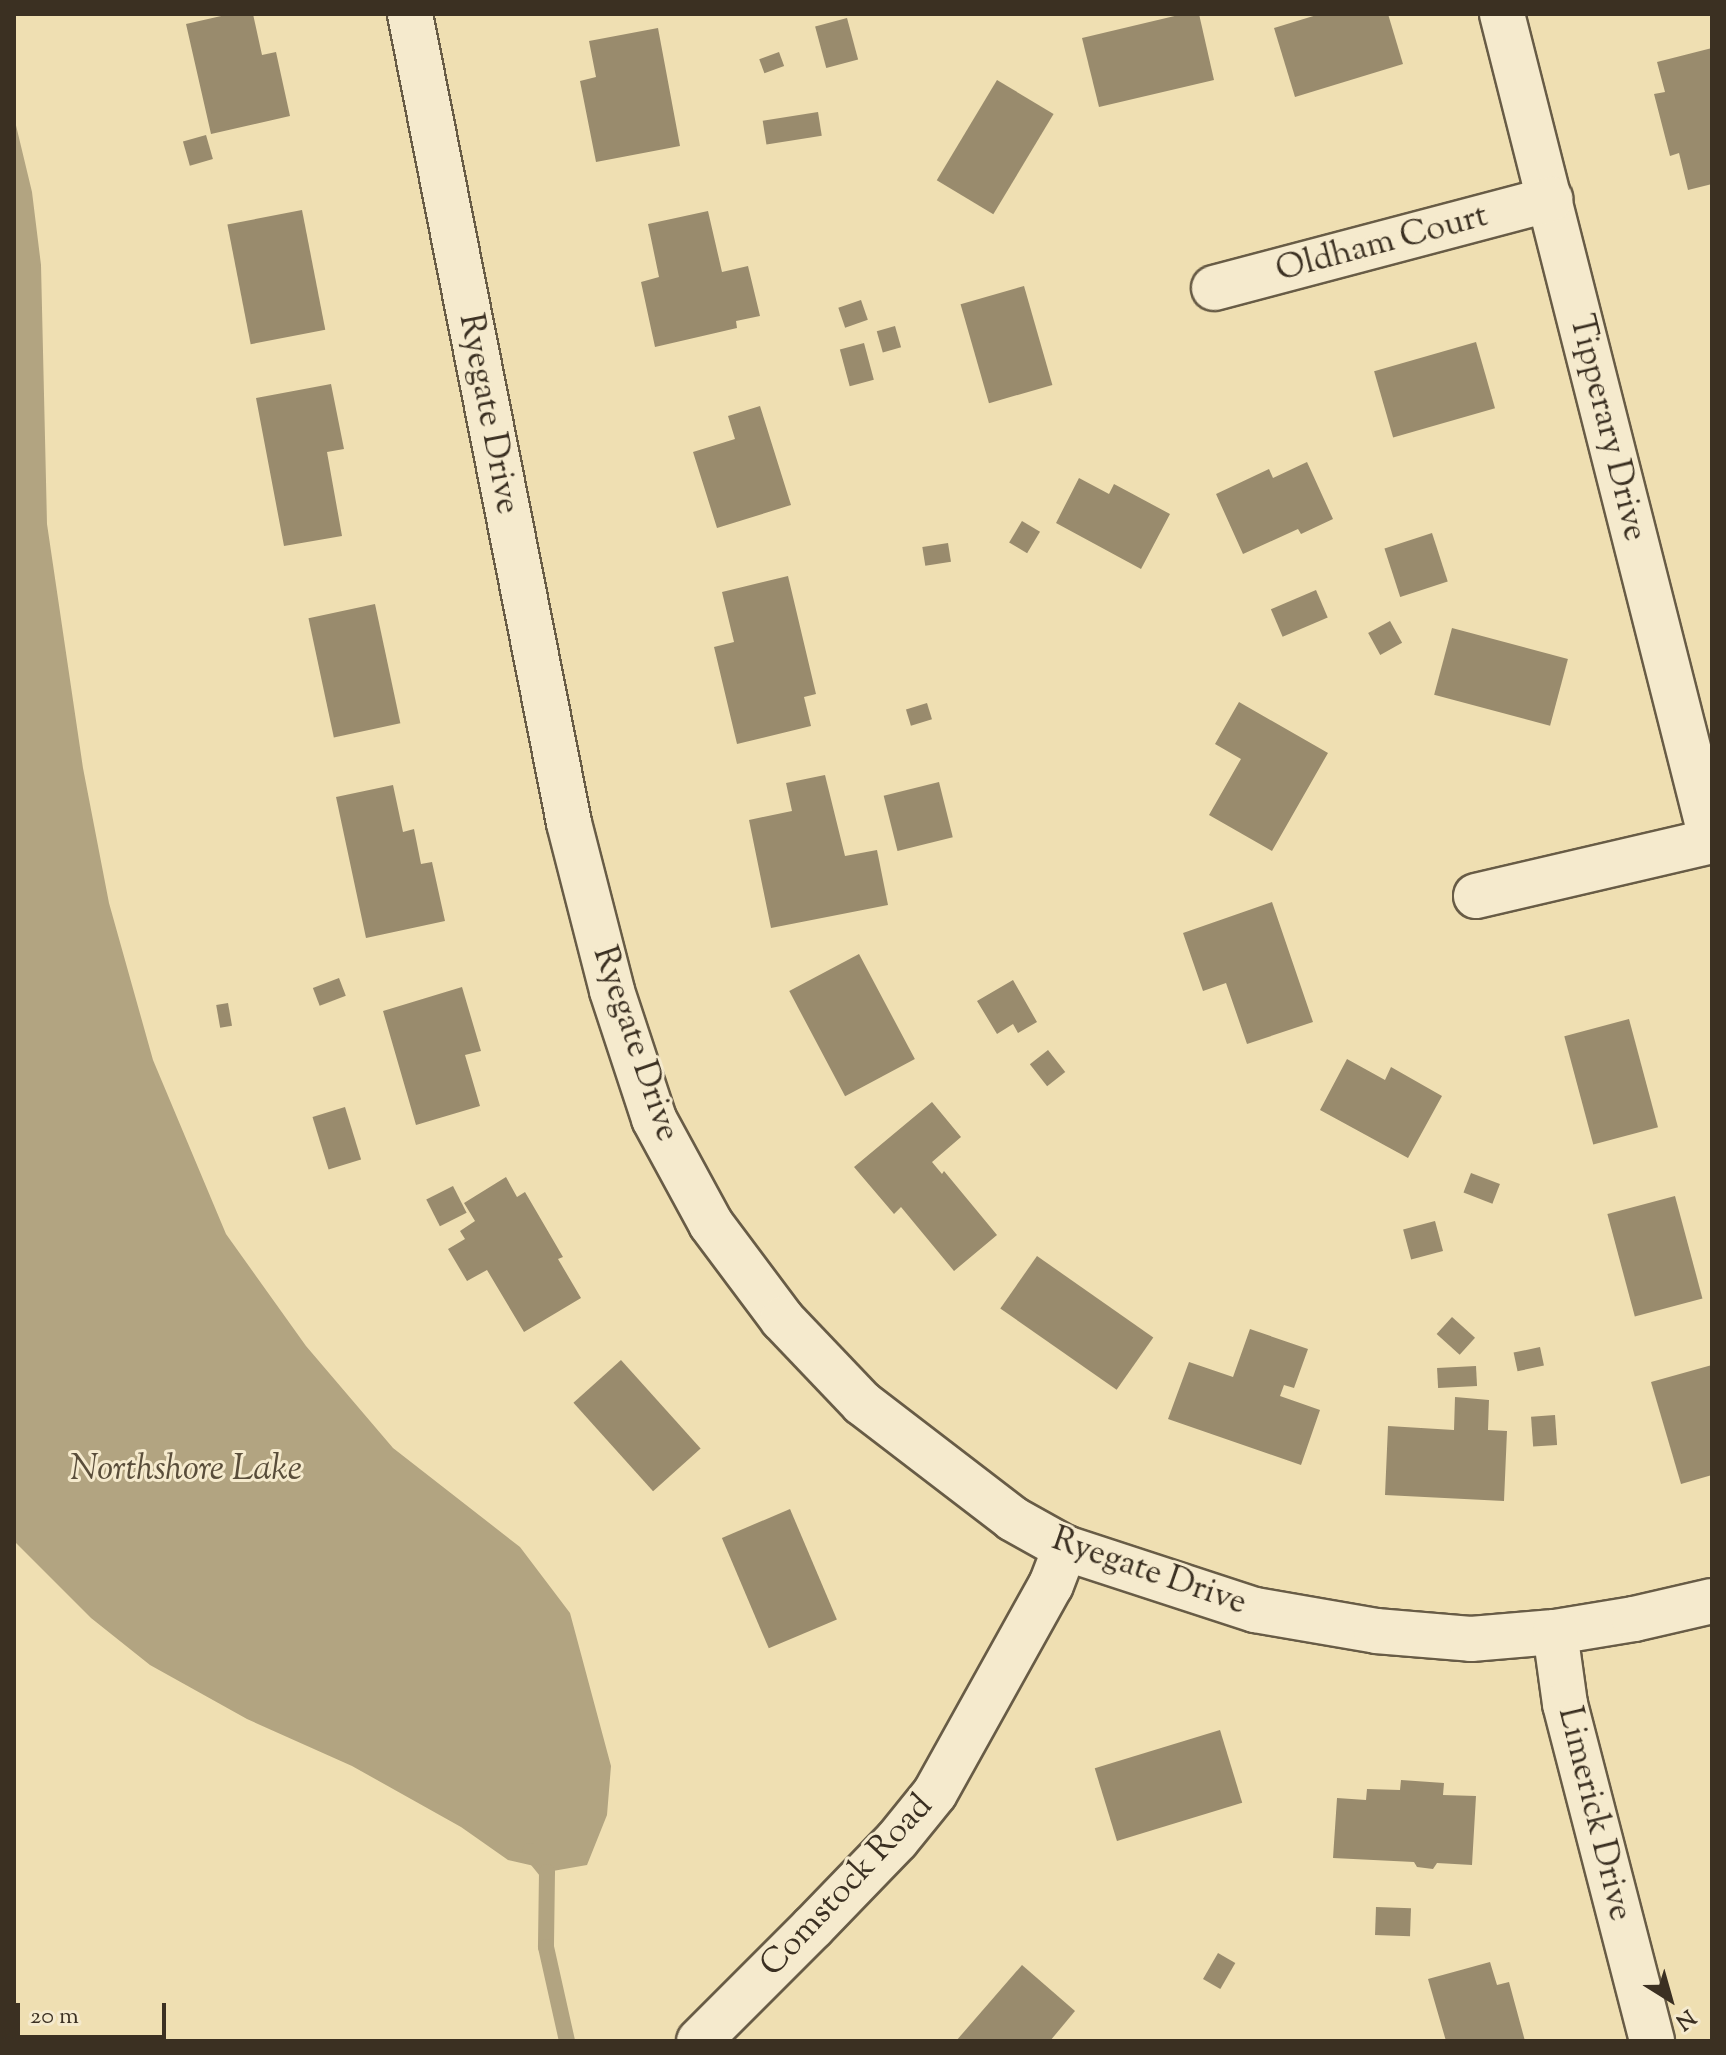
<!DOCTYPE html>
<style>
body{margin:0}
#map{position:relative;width:1726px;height:2055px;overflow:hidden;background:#efdfb2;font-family:"Sorts Mill Goudy",serif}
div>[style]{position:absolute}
.water>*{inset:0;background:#b2a481}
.stream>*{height:16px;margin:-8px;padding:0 8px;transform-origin:8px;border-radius:8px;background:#b2a481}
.building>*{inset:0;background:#998b6d;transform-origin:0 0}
.roads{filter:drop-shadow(2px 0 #685c46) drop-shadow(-2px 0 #685c46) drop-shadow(0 2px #685c46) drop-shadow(0 -2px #685c46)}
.minor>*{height:44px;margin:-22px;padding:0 22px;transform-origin:22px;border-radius:22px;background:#f5eacd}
span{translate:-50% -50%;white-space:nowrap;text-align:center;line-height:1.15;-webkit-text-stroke:6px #f5eacd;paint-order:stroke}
.street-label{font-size:34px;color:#3b3022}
.water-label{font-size:36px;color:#594d3a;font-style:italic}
.frame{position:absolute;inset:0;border:16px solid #3b3022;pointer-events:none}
.north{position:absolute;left:1630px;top:1959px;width:80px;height:80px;-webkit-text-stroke:6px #f5eacd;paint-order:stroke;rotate:143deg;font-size:22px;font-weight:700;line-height:32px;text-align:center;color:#3b3022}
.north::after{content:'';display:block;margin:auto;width:28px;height:36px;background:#3b3022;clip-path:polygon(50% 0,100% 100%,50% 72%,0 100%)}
.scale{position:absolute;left:16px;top:2003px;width:150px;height:36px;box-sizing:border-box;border:4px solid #3b3022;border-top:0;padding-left:10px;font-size:24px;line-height:28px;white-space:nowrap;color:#3b3022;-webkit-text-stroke:6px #f5eacd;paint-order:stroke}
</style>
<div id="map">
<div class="water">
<div style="clip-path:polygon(14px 117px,32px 192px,41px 265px,47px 524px,83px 768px,109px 903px,153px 1060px,226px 1234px,306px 1346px,393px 1448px,520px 1547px,570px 1613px,611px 1766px,607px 1815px,587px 1865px,547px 1872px,543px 1868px,508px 1860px,461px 1827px,352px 1766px,247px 1719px,150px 1665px,91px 1618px,14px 1541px)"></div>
</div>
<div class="stream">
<div style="left:530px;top:1851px;width:27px;rotate:51deg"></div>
<div style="left:547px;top:1872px;width:75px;rotate:90.8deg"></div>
<div style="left:546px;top:1947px;width:96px;rotate:77.4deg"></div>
</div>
<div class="building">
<div style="clip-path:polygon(230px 14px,253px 14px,262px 55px,276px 52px,290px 116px,211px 134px,186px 24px)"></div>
<div style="clip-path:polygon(1183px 14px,1199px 14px,1214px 80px,1099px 107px,1082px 38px)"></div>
<div style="clip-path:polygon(1320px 14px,1388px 14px,1403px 64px,1295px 97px,1274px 28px)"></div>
<div style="left:847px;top:18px;width:43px;height:33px;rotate:75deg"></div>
<div style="clip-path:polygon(658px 28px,680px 146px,596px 162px,580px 81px,596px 77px,589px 41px)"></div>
<div style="clip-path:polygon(1712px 48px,1712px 184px,1688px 190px,1679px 153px,1670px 156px,1654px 94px,1665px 92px,1657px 62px)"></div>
<div style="left:779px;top:52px;width:15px;height:21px;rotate:70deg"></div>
<div style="left:997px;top:80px;width:66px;height:117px;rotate:31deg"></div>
<div style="left:818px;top:112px;width:24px;height:56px;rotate:81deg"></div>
<div style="left:206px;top:135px;width:25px;height:24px;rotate:74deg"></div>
<div style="left:302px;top:210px;width:122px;height:76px;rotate:79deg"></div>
<div style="clip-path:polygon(708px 211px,722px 272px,748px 266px,760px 316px,736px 321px,737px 328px,655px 347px,641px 282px,659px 277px,648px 224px)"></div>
<div style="left:1024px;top:286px;width:103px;height:66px;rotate:74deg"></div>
<div style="left:861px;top:300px;width:21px;height:24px;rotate:71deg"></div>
<div style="left:895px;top:326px;width:22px;height:19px;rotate:74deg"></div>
<div style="left:1476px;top:342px;width:69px;height:106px;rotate:74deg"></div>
<div style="left:864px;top:343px;width:38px;height:25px;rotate:75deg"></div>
<div style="clip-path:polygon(331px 384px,344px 449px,327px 452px,342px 536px,284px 546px,256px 398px)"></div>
<div style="clip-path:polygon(760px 406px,791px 505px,717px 528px,693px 452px,735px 439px,728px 416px)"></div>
<div style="clip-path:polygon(1307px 462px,1333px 519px,1301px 534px,1298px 529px,1243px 554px,1216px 494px,1269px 469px,1273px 478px)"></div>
<div style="clip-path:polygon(1079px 478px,1109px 494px,1114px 484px,1170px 514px,1141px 569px,1056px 523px)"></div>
<div style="left:1022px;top:521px;width:21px;height:25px;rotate:31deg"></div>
<div style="left:1432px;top:533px;width:51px;height:50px;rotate:72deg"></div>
<div style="left:948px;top:543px;width:19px;height:26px;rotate:81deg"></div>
<div style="clip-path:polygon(788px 576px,816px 694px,804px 697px,811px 726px,737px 744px,714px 647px,734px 642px,722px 592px)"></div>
<div style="left:1316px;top:590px;width:30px;height:49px;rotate:67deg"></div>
<div style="left:375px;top:604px;width:122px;height:68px;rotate:78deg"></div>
<div style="left:1390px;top:621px;width:25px;height:25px;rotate:61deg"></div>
<div style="left:1452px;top:628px;width:120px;height:69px;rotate:15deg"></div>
<div style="clip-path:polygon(1239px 702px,1328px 753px,1272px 851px,1209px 815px,1241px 759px,1215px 744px)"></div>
<div style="left:927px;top:703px;width:17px;height:22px;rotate:73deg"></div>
<div style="clip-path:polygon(825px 775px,845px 856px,877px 850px,888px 905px,771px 928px,749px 820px,792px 811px,786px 783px)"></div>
<div style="left:939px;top:782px;width:57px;height:57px;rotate:76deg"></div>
<div style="clip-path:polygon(393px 785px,403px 832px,414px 829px,421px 864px,432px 862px,445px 921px,366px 938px,336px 797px)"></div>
<div style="clip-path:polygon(1272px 902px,1313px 1022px,1247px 1044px,1226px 983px,1203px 991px,1183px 933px)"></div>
<div style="left:859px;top:954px;width:119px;height:79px;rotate:62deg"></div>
<div style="left:339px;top:978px;width:19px;height:28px;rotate:69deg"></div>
<div style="clip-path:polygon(1013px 980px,1037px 1022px,1018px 1033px,1013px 1024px,997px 1034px,977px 1001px)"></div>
<div style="clip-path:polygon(462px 987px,481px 1051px,465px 1055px,480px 1106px,416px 1125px,383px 1011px)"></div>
<div style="left:228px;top:1003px;width:23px;height:12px;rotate:80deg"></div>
<div style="left:1629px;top:1019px;width:112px;height:67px;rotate:75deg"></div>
<div style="left:1048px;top:1050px;width:28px;height:23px;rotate:52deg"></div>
<div style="clip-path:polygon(1347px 1059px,1385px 1080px,1391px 1067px,1442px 1096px,1408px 1158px,1320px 1110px)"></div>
<div style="clip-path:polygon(932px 1102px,961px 1137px,932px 1162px,942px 1174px,944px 1171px,997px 1235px,954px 1271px,901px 1207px,894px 1214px,854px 1167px)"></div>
<div style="left:345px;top:1107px;width:55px;height:34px;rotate:73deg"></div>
<div style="left:1471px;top:1173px;width:31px;height:21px;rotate:21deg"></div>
<div style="clip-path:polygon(506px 1177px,517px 1197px,525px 1192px,563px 1257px,558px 1259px,581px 1298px,524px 1332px,487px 1270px,467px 1281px,448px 1249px,465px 1239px,460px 1231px,475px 1221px,464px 1203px)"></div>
<div style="left:453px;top:1186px;width:30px;height:30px;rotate:63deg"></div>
<div style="left:1675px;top:1196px;width:106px;height:70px;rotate:75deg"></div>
<div style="left:1435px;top:1221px;width:31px;height:33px;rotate:75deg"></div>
<div style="left:1037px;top:1256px;width:142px;height:64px;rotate:35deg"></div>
<div style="left:1452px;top:1317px;width:31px;height:23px;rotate:42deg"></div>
<div style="clip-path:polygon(1250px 1329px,1308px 1349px,1294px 1388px,1284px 1385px,1280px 1396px,1320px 1410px,1301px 1465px,1168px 1419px,1189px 1362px,1233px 1377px)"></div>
<div style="left:1540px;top:1347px;width:19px;height:27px;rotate:78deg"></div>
<div style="left:621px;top:1360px;width:119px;height:64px;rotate:48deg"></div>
<div style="clip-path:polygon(1712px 1365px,1712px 1475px,1681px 1484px,1651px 1382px)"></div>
<div style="left:1476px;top:1366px;width:20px;height:39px;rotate:87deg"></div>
<div style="clip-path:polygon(1455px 1397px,1489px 1400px,1488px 1430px,1507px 1431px,1504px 1501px,1385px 1495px,1388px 1426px,1454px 1430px)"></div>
<div style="left:1555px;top:1415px;width:30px;height:24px;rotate:86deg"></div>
<div style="left:790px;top:1509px;width:120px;height:74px;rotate:67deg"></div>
<div style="left:1220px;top:1730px;width:76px;height:131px;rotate:73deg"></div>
<div style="clip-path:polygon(1401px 1780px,1444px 1783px,1443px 1795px,1476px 1796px,1472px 1865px,1437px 1863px,1433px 1869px,1417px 1867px,1414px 1862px,1333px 1858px,1337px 1798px,1366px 1800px,1367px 1789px,1400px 1790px)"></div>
<div style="left:1376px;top:1907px;width:35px;height:28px;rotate:2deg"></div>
<div style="left:1218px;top:1953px;width:20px;height:30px;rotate:30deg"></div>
<div style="clip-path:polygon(1490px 1962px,1497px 1985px,1509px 1982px,1525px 2041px,1446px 2041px,1428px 1979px)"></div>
<div style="clip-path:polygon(1022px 1965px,1075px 2011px,1050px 2041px,956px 2041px)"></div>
</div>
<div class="roads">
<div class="minor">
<div style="left:410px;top:14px;width:824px;rotate:78.88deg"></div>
<div style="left:569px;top:823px;width:173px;rotate:75.6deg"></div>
<div style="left:612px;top:991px;width:135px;rotate:71.8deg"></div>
<div style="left:654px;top:1119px;width:119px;rotate:61.5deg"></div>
<div style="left:711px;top:1224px;width:119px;rotate:53.2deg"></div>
<div style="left:782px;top:1319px;width:116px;rotate:46.4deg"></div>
<div style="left:862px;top:1403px;width:190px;rotate:37.5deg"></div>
<div style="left:1013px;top:1519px;width:60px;rotate:29.1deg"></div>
<div style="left:1065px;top:1548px;width:200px;rotate:18.1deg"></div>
<div style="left:1255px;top:1610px;width:123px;rotate:9.8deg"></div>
<div style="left:1376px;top:1631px;width:95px;rotate:4.8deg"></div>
<div style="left:1471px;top:1639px;width:84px;rotate:-4.8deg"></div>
<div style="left:1555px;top:1632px;width:80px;rotate:-9.3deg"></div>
<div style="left:1634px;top:1619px;width:80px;rotate:-13deg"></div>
<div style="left:1502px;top:14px;width:854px;rotate:75.77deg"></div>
<div style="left:1214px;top:288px;width:348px;rotate:-14.8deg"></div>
<div style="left:1476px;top:896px;width:242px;rotate:-13.1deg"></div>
<div style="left:1555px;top:1632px;width:73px;rotate:82.1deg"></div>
<div style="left:1565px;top:1704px;width:348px;rotate:75.5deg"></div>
<div style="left:699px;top:2041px;width:160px;rotate:-45deg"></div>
<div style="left:812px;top:1928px;width:122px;rotate:-46deg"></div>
<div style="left:897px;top:1840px;width:60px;rotate:-51deg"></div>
<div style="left:935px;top:1793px;width:238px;rotate:-60.9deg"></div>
<div style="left:1051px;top:1585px;width:40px;rotate:-69deg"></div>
</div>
</div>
<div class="street-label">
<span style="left:1382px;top:244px;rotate:-15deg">Oldham Court</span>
<span style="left:488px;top:414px;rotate:79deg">Ryegate Drive</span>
<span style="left:1607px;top:428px;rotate:76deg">Tipperary Drive</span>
<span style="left:635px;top:1044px;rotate:71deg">Ryegate Drive</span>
<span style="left:1149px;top:1572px;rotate:19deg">Ryegate Drive</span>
<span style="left:1594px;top:1814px;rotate:76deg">Limerick Drive</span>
<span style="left:847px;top:1886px;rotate:-47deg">Comstock Road</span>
</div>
<div class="water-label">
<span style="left:186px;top:1471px">Northshore Lake</span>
</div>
<div class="frame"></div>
<div class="north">N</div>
<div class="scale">20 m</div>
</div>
